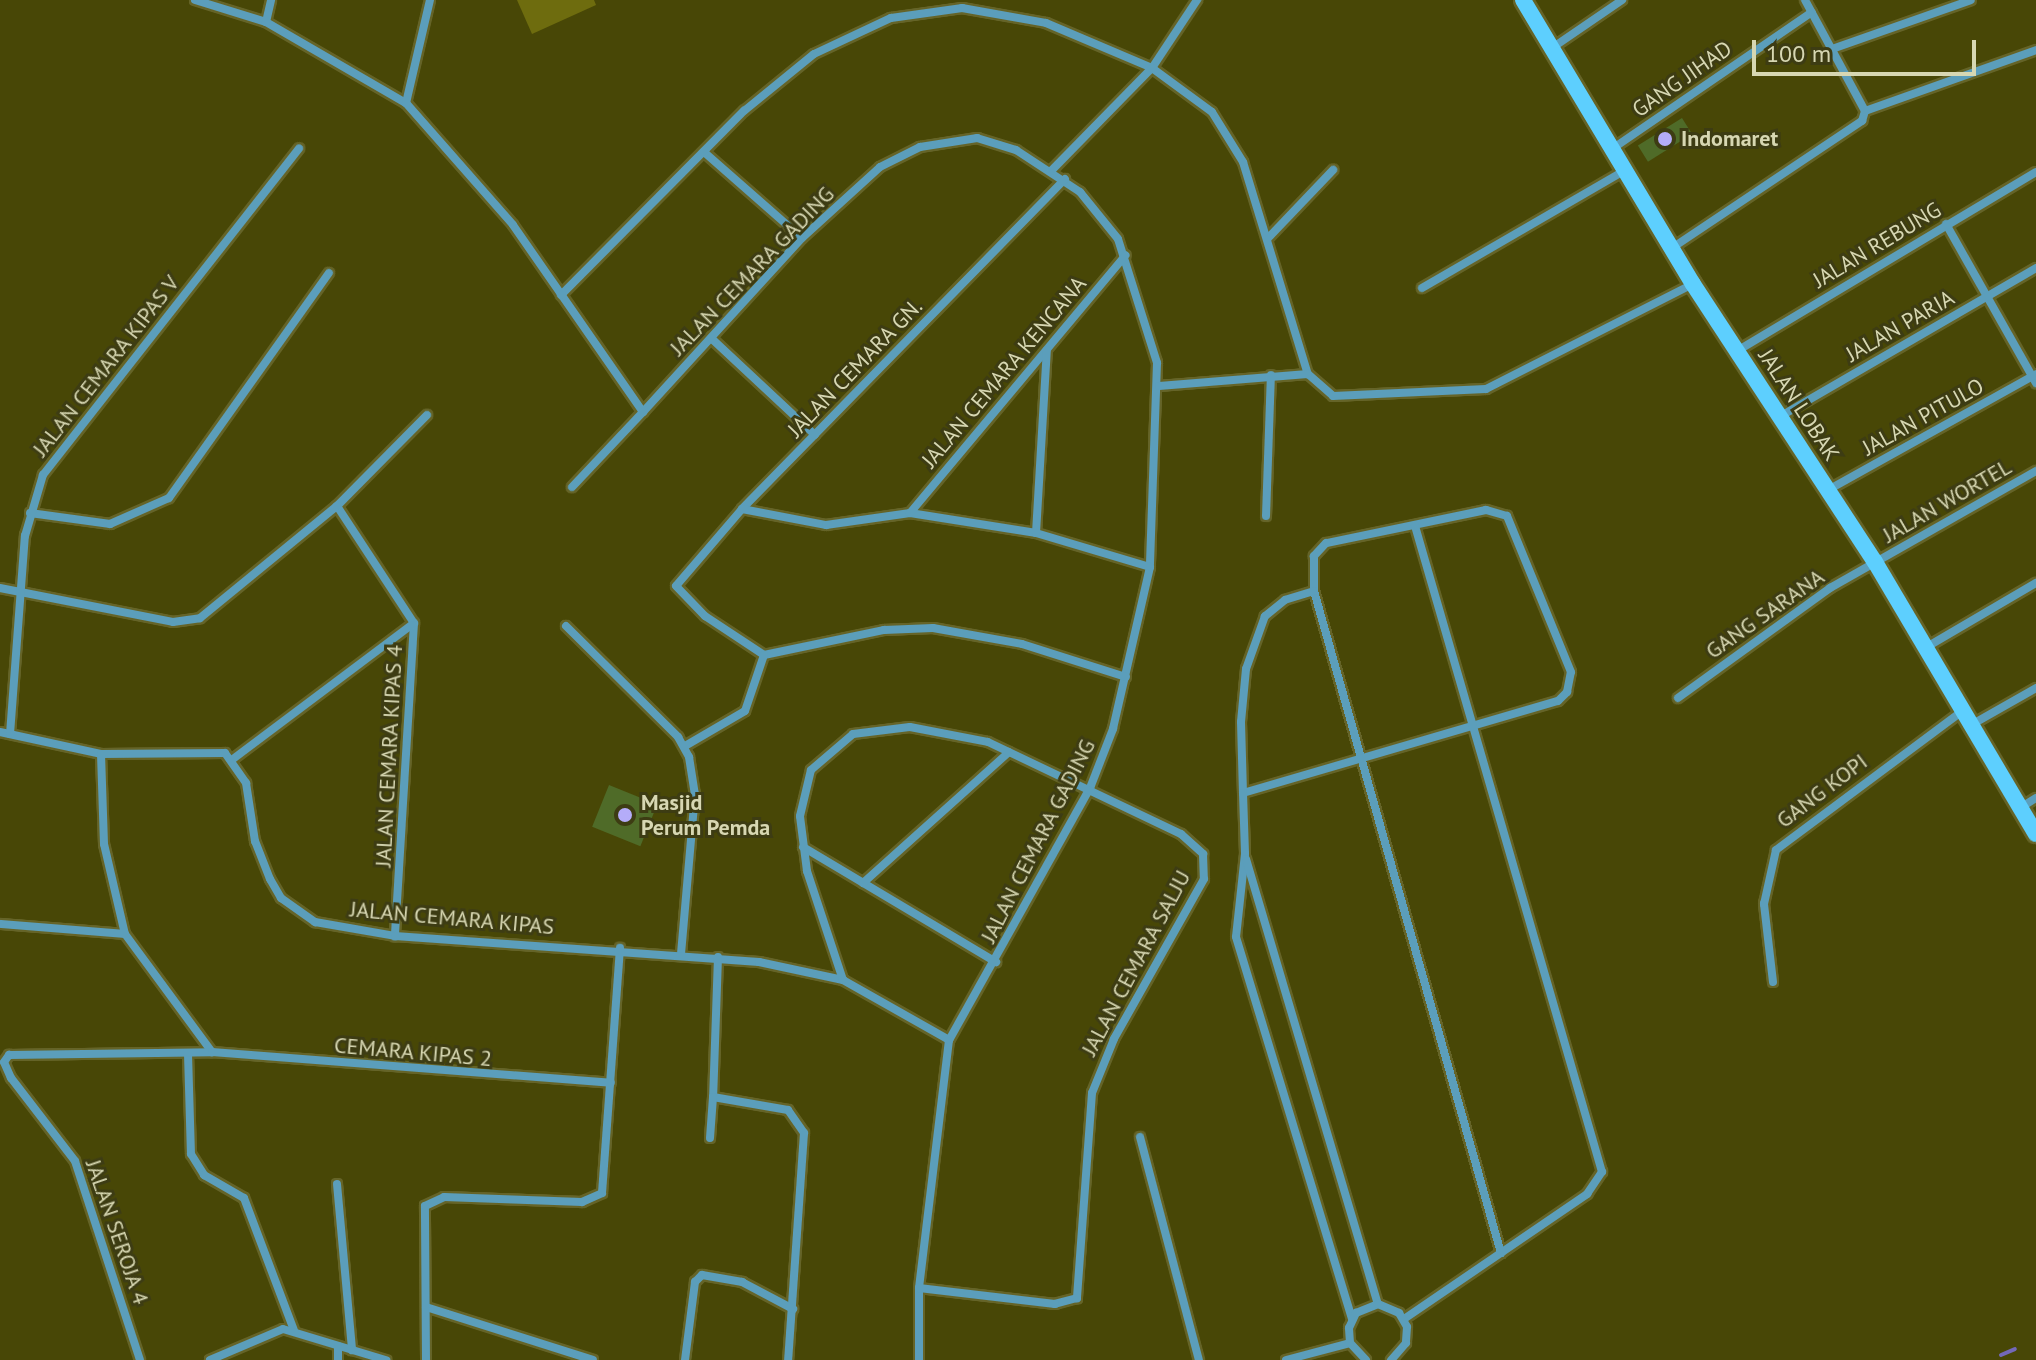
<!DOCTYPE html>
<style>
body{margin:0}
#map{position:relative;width:2036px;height:1360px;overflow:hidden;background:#484706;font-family:"PT Sans",sans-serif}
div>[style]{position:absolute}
.green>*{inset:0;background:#6e6c0e}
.stream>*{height:4px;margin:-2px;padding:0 2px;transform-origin:2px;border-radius:2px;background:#7368b8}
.building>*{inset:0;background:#4f6b28;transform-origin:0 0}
.roads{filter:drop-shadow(2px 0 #656428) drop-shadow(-2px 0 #656428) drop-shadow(0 2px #656428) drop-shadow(0 -2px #656428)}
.street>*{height:8px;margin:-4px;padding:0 4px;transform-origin:4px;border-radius:4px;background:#5b9ebb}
.secondary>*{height:16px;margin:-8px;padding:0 8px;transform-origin:8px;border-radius:8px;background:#5dcffe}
.dots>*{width:22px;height:22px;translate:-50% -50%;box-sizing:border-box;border:4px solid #3d3c13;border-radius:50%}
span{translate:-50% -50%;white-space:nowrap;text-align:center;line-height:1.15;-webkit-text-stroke:6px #3d3c13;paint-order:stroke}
.street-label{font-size:22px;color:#d7d7b2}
.poi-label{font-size:22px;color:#d7d7b2;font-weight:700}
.left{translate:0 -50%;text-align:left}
.scale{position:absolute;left:1752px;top:40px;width:224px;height:36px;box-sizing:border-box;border:4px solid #d7d7b2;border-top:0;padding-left:10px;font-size:24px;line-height:28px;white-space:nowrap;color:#d7d7b2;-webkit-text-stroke:6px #3d3c13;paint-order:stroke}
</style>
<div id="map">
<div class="green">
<div style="clip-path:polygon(517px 0,594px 0,596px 5px,532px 34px)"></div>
</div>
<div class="stream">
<div style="left:2001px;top:1355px;width:15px;rotate:-23deg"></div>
</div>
<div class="building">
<div style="left:1682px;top:118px;width:19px;height:52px;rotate:58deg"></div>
<div style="left:609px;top:785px;width:52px;height:45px;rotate:22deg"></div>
</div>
<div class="roads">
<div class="street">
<div style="left:195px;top:0;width:74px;rotate:17.2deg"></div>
<div style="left:266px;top:22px;width:162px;rotate:30.1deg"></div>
<div style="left:406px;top:103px;width:162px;rotate:48.7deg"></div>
<div style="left:513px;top:225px;width:228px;rotate:55.2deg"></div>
<div style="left:643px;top:412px;width:236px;rotate:-47.6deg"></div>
<div style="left:802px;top:238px;width:105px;rotate:-42.3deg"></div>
<div style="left:880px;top:167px;width:45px;rotate:-26.6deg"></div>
<div style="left:920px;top:147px;width:58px;rotate:-9deg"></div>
<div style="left:977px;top:138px;width:41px;rotate:17.1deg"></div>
<div style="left:1016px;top:150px;width:77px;rotate:33.3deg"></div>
<div style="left:1080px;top:192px;width:60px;rotate:51deg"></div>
<div style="left:1118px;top:239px;width:130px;rotate:72.5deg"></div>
<div style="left:1157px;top:363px;width:204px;rotate:92deg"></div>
<div style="left:1150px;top:567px;width:166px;rotate:102.9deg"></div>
<div style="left:1113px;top:729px;width:63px;rotate:111.3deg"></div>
<div style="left:1090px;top:788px;width:289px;rotate:119.2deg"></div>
<div style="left:949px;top:1040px;width:250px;rotate:96.9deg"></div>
<div style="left:919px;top:1288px;width:72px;rotate:90deg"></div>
<div style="left:266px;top:22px;width:23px;rotate:-77deg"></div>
<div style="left:1552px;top:48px;width:85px;rotate:-34.4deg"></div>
<div style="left:1832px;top:49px;width:147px;rotate:-19.4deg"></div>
<div style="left:406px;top:103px;width:106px;rotate:-76.9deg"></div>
<div style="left:1865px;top:111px;width:182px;rotate:-19.6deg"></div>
<div style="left:1612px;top:149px;width:242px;rotate:-34.4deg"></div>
<div style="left:704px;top:152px;width:130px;rotate:41.3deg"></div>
<div style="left:1051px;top:171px;width:144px;rotate:-45.6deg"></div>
<div style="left:1152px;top:68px;width:82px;rotate:-56.5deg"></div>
<div style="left:1065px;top:179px;width:462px;rotate:134.4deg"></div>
<div style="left:742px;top:509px;width:101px;rotate:130.6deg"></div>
<div style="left:676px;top:586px;width:42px;rotate:46deg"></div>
<div style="left:705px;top:616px;width:71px;rotate:33.5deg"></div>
<div style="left:764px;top:655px;width:123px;rotate:-11.8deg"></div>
<div style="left:884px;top:630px;width:49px;rotate:-2.3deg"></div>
<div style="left:933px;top:628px;width:90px;rotate:10.2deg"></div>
<div style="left:1022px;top:644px;width:109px;rotate:17.6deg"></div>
<div style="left:1946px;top:224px;width:183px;rotate:60.5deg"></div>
<div style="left:1269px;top:237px;width:93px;rotate:-46.3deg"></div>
<div style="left:1672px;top:248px;width:229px;rotate:-33.8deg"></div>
<div style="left:1862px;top:121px;width:10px;rotate:-73deg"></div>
<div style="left:1865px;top:111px;width:126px;rotate:-118.4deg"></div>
<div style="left:1422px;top:288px;width:233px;rotate:-30.1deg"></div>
<div style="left:561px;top:295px;width:260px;rotate:-45.2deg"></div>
<div style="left:744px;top:111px;width:90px;rotate:-39.2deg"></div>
<div style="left:814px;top:54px;width:85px;rotate:-25.1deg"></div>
<div style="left:891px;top:18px;width:72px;rotate:-8deg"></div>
<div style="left:962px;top:8px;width:85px;rotate:10.1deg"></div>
<div style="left:1046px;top:23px;width:115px;rotate:23deg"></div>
<div style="left:1152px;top:68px;width:74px;rotate:36.3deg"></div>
<div style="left:1212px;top:112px;width:59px;rotate:58.2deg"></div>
<div style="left:1243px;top:162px;width:222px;rotate:73deg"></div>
<div style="left:1308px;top:374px;width:33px;rotate:41deg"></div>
<div style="left:1333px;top:396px;width:153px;rotate:-2.6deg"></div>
<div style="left:1486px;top:389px;width:232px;rotate:-26.9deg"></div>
<div style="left:711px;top:338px;width:142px;rotate:43deg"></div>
<div style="left:1737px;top:351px;width:348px;rotate:-30.9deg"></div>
<div style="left:1159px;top:386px;width:149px;rotate:-4.6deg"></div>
<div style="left:1781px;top:416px;width:295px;rotate:-30.1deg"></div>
<div style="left:572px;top:487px;width:103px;rotate:-46.6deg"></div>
<div style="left:1828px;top:490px;width:238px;rotate:-29.1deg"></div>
<div style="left:337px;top:506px;width:140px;rotate:56.7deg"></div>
<div style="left:414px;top:623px;width:314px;rotate:93.5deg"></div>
<div style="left:742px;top:509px;width:86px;rotate:10.8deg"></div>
<div style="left:826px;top:525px;width:85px;rotate:-8.1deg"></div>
<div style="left:910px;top:513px;width:128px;rotate:9deg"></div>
<div style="left:1036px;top:533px;width:119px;rotate:16.6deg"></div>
<div style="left:30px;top:513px;width:81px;rotate:7.8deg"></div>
<div style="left:110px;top:524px;width:64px;rotate:-23.8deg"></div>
<div style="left:169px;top:498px;width:276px;rotate:-54.6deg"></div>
<div style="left:910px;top:513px;width:336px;rotate:-50.1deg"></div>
<div style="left:1266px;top:516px;width:141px;rotate:-88deg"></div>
<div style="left:1036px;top:533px;width:183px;rotate:-86.6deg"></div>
<div style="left:0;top:588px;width:176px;rotate:11.1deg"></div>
<div style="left:173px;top:622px;width:27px;rotate:-8deg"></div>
<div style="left:200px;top:618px;width:177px;rotate:-39.3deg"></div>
<div style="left:337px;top:506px;width:128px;rotate:-45.3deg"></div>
<div style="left:1314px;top:591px;width:688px;rotate:74.23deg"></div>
<div style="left:566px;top:626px;width:158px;rotate:44.7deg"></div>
<div style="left:678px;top:737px;width:23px;rotate:61deg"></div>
<div style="left:689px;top:757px;width:37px;rotate:81deg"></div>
<div style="left:695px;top:794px;width:160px;rotate:95deg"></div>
<div style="left:1925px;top:648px;width:129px;rotate:-30.4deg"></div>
<div style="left:1678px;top:698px;width:188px;rotate:-35.9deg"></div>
<div style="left:1830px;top:588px;width:237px;rotate:-29.6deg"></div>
<div style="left:1971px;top:725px;width:75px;rotate:-29.6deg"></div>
<div style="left:0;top:732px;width:103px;rotate:12.3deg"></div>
<div style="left:101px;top:754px;width:124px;rotate:-0.5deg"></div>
<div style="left:225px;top:753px;width:37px;rotate:55deg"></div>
<div style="left:246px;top:783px;width:59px;rotate:81.2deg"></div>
<div style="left:255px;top:841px;width:41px;rotate:68.5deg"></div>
<div style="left:270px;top:879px;width:22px;rotate:60deg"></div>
<div style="left:281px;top:898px;width:42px;rotate:35.2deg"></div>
<div style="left:315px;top:922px;width:81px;rotate:9.9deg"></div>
<div style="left:395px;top:936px;width:365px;rotate:4.1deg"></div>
<div style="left:759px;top:962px;width:86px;rotate:12.1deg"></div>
<div style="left:843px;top:980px;width:122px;rotate:29.5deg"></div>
<div style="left:10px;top:734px;width:199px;rotate:-85.7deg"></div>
<div style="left:25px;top:536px;width:64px;rotate:-73.6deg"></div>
<div style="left:43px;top:475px;width:415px;rotate:-51.9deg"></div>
<div style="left:685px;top:746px;width:69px;rotate:-30.3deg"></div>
<div style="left:745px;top:711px;width:59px;rotate:-71.3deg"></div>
<div style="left:101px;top:754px;width:90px;rotate:88.1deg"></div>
<div style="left:104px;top:844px;width:92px;rotate:76.9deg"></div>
<div style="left:125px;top:934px;width:147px;rotate:53.6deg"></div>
<div style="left:233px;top:759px;width:226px;rotate:-36.9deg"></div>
<div style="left:1243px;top:793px;width:328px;rotate:-16.3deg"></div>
<div style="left:1558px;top:701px;width:13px;rotate:-45deg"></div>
<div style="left:1567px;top:692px;width:20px;rotate:-79deg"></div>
<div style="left:1571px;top:672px;width:169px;rotate:-112.3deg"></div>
<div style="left:1507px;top:516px;width:22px;rotate:-164deg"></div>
<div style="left:1486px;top:510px;width:163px;rotate:168.3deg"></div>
<div style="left:1326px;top:543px;width:18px;rotate:133deg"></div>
<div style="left:1314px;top:556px;width:35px;rotate:90deg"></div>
<div style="left:1314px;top:591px;width:30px;rotate:163deg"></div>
<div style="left:1285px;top:600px;width:26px;rotate:141deg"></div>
<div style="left:1265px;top:616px;width:56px;rotate:109.7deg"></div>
<div style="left:1246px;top:669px;width:53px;rotate:95.4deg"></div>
<div style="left:1241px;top:722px;width:71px;rotate:88.4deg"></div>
<div style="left:1243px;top:793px;width:61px;rotate:88.1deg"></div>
<div style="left:1245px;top:854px;width:83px;rotate:96.2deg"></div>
<div style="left:1236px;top:937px;width:400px;rotate:73.1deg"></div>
<div style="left:2020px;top:808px;width:19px;rotate:-32deg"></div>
<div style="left:803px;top:847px;width:225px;rotate:30.8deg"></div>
<div style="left:1246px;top:859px;width:464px;rotate:73.5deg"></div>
<div style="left:863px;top:883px;width:196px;rotate:-41.9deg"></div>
<div style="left:0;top:924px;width:125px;rotate:4.6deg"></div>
<div style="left:718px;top:957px;width:140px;rotate:92deg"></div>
<div style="left:713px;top:1097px;width:76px;rotate:9.8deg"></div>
<div style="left:788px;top:1110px;width:28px;rotate:55deg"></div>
<div style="left:804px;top:1133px;width:228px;rotate:94deg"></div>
<div style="left:843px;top:980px;width:115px;rotate:-108.3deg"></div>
<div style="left:807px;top:871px;width:55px;rotate:-97.3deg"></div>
<div style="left:800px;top:816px;width:47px;rotate:-76.6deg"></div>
<div style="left:811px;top:770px;width:55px;rotate:-40.6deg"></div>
<div style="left:853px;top:734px;width:57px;rotate:-7deg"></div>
<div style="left:910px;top:727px;width:79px;rotate:10.9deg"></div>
<div style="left:988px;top:742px;width:214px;rotate:25.5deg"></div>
<div style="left:1181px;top:834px;width:30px;rotate:42deg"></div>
<div style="left:1203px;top:854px;width:25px;rotate:88deg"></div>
<div style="left:1204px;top:879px;width:184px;rotate:119.4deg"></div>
<div style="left:1114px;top:1039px;width:58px;rotate:112.2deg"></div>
<div style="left:1092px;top:1093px;width:206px;rotate:94.2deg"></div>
<div style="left:1077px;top:1298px;width:23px;rotate:165deg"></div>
<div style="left:1055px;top:1304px;width:137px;rotate:-173.3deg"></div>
<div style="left:1773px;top:982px;width:79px;rotate:-96.6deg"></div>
<div style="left:1764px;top:904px;width:55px;rotate:-77.5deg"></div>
<div style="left:1776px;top:850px;width:231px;rotate:-36.7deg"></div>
<div style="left:188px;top:1054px;width:100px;rotate:88.3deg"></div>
<div style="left:191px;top:1154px;width:25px;rotate:58deg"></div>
<div style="left:204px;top:1175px;width:46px;rotate:29.9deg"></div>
<div style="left:244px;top:1198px;width:141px;rotate:69.3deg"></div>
<div style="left:1140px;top:1137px;width:231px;rotate:75.2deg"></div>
<div style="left:710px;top:1138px;width:41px;rotate:-85.8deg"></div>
<div style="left:337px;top:1184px;width:167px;rotate:84.8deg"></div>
<div style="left:426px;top:1307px;width:175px;rotate:17.6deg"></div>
<div style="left:1404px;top:1319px;width:222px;rotate:-34.3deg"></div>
<div style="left:1587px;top:1194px;width:27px;rotate:-56deg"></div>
<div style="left:1602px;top:1172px;width:673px;rotate:-106.14deg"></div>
<div style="left:140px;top:1360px;width:209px;rotate:-108.1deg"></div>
<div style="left:75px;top:1161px;width:105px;rotate:-127.6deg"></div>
<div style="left:11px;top:1078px;width:17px;rotate:-114deg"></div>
<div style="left:4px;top:1062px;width:9px;rotate:-54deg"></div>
<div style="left:9px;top:1055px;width:203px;rotate:-0.8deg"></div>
<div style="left:212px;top:1052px;width:400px;rotate:4.4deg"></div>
<div style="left:210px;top:1360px;width:79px;rotate:-23deg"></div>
<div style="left:283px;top:1329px;width:108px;rotate:16.8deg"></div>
<div style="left:338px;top:1360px;width:14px;rotate:-90deg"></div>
<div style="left:426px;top:1360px;width:154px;rotate:-90.4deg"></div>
<div style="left:425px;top:1206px;width:21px;rotate:-25deg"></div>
<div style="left:444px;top:1197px;width:138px;rotate:2.1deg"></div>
<div style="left:582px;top:1202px;width:22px;rotate:-24deg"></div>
<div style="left:602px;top:1193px;width:246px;rotate:-85.8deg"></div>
<div style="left:685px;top:1360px;width:79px;rotate:-82.7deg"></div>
<div style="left:695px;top:1282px;width:10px;rotate:-45deg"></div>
<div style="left:702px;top:1275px;width:41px;rotate:9.9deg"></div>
<div style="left:742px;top:1282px;width:58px;rotate:27.9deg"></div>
<div style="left:1286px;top:1360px;width:66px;rotate:-14.9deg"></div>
<div style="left:1366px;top:1360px;width:23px;rotate:-133deg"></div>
<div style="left:1350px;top:1343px;width:15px;rotate:-94deg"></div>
<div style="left:1349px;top:1328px;width:17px;rotate:-65deg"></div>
<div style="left:1356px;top:1313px;width:24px;rotate:-22deg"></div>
<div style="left:1378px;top:1304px;width:23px;rotate:23deg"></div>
<div style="left:1399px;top:1313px;width:16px;rotate:60deg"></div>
<div style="left:1407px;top:1327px;width:16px;rotate:94deg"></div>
<div style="left:1406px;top:1343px;width:23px;rotate:131deg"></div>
</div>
<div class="secondary">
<div style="left:1523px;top:0;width:331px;rotate:59.1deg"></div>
<div style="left:1693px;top:284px;width:332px;rotate:56.8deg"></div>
<div style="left:1875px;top:562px;width:316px;rotate:59.4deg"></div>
</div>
</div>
<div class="dots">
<div style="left:1665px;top:139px;background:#b4acf9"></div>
<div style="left:625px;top:815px;background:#b4acf9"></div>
</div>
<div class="street-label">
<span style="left:1682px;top:79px;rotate:-35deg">GANG JIHAD</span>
<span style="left:1877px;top:245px;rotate:-31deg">JALAN REBUNG</span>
<span style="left:752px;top:271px;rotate:-46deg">JALAN CEMARA GADING</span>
<span style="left:1900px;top:326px;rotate:-30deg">JALAN PARIA</span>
<span style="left:106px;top:366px;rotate:-52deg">JALAN CEMARA KIPAS V</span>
<span style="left:855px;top:368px;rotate:-46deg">JALAN CEMARA GN.</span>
<span style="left:1004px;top:372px;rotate:-50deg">JALAN CEMARA KENCANA</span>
<span style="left:1799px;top:405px;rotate:57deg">JALAN LOBAK</span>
<span style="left:1923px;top:417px;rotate:-29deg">JALAN PITULO</span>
<span style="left:1947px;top:501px;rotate:-30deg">JALAN WORTEL</span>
<span style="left:1765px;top:614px;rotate:-35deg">GANG SARANA</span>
<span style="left:389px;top:756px;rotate:-87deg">JALAN CEMARA KIPAS 4</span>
<span style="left:1822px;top:791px;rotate:-37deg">GANG KOPI</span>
<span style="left:1038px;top:841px;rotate:-63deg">JALAN CEMARA GADING</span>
<span style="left:452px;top:918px;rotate:5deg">JALAN CEMARA KIPAS</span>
<span style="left:1136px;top:963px;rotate:-62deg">JALAN CEMARA SALJU</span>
<span style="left:413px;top:1052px;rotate:5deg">CEMARA KIPAS 2</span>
<span style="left:117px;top:1232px;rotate:71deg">JALAN SEROJA 4</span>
</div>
<div class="poi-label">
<span class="left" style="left:1681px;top:139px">Indomaret</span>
<span class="left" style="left:641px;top:815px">Masjid<br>Perum Pemda</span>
</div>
<div class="scale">100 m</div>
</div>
